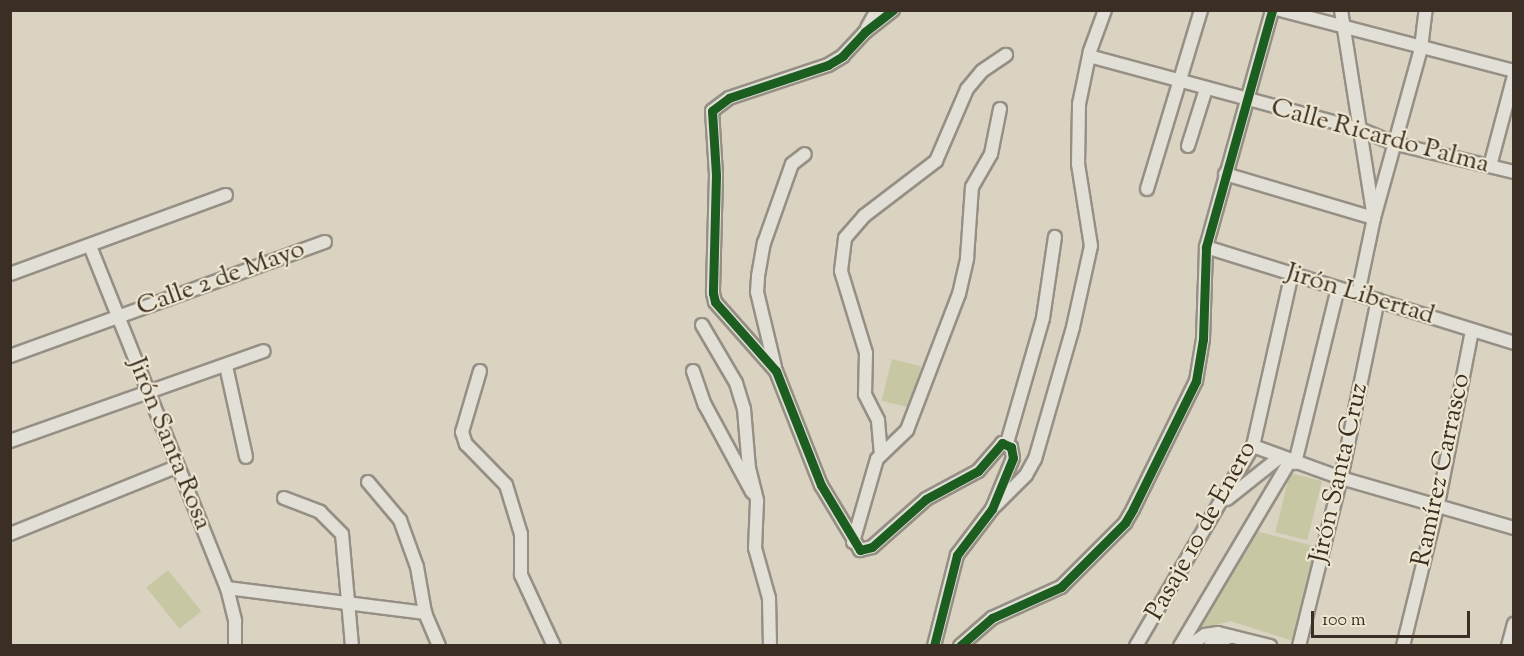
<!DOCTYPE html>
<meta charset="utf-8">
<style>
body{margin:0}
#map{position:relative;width:1524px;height:656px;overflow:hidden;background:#dad3c2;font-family:"Sorts Mill Goudy",serif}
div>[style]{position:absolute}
.green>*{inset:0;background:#c7c7a4;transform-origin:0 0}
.roads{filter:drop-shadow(2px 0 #958f85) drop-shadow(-2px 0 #958f85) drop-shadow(0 2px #958f85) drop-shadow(0 -2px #958f85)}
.street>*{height:12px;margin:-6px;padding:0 6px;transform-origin:6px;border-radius:6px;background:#e2dfd6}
.cycleway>*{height:9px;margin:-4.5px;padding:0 4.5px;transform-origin:4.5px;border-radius:4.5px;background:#1b5e20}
span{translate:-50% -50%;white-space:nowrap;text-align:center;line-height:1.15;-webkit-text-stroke:4.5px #ede6d0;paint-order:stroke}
.street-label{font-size:26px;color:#3b2e25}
.frame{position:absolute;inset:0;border:12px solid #3b2e25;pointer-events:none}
.scale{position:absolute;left:1311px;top:611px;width:159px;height:27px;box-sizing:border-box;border:3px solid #3b2e25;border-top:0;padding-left:8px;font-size:18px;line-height:21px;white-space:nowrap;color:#3b2e25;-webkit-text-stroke:4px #ede6d0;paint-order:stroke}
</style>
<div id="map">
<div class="green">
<div style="left:892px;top:359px;width:30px;height:43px;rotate:14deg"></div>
<div style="left:1290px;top:473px;width:33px;height:61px;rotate:14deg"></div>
<div style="clip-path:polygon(1252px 530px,1318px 547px,1293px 641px,1230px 621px,1204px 629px,1198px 627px)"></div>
<div style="left:168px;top:570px;width:53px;height:28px;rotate:51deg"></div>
</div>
<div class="roads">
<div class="street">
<div style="left:893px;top:10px;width:36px;rotate:142deg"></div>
<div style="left:865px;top:32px;width:33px;rotate:133deg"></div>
<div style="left:843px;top:56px;width:17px;rotate:149deg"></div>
<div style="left:828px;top:65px;width:104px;rotate:161.6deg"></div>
<div style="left:729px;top:98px;width:21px;rotate:143deg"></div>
<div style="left:712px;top:111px;width:64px;rotate:86.4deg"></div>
<div style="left:716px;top:175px;width:118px;rotate:91.5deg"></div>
<div style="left:713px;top:293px;width:9px;rotate:77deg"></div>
<div style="left:715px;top:302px;width:92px;rotate:48.5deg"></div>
<div style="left:776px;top:371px;width:123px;rotate:68.5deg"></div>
<div style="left:821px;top:485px;width:76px;rotate:59deg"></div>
<div style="left:860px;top:550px;width:12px;rotate:-14deg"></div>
<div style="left:872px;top:547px;width:72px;rotate:-41.6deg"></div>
<div style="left:926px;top:499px;width:59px;rotate:-28.3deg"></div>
<div style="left:978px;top:471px;width:37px;rotate:-49deg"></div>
<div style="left:1002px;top:443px;width:10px;rotate:24deg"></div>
<div style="left:1011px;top:447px;width:11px;rotate:80deg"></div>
<div style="left:1013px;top:458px;width:55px;rotate:112.4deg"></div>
<div style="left:992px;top:509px;width:58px;rotate:127.3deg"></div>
<div style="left:957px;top:555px;width:94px;rotate:104.2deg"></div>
<div style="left:1280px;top:10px;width:242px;rotate:14.6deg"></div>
<div style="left:1341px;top:10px;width:211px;rotate:81deg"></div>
<div style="left:1374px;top:218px;width:78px;rotate:101.9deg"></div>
<div style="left:867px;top:28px;width:21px;rotate:-61deg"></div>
<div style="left:1089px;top:56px;width:281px;rotate:15.1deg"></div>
<div style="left:1360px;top:129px;width:39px;rotate:23deg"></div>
<div style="left:1396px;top:144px;width:121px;rotate:13.3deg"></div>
<div style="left:1188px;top:146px;width:60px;rotate:-72.5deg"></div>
<div style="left:1490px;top:166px;width:93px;rotate:-75.1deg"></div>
<div style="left:1225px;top:174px;width:155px;rotate:16.5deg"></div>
<div style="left:1374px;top:218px;width:176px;rotate:-74.5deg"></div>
<div style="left:1421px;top:48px;width:38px;rotate:-83deg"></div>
<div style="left:1147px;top:189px;width:187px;rotate:-73.2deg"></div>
<div style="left:90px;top:246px;width:368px;rotate:68.2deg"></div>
<div style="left:227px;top:588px;width:34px;rotate:76deg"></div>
<div style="left:235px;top:621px;width:25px;rotate:90deg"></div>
<div style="left:1206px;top:247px;width:323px;rotate:17.3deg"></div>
<div style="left:10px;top:274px;width:230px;rotate:-20.1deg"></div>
<div style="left:702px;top:325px;width:67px;rotate:59.6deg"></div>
<div style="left:736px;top:383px;width:27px;rotate:73deg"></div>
<div style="left:744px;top:409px;width:59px;rotate:85.2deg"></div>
<div style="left:749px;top:468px;width:34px;rotate:76deg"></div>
<div style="left:757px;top:501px;width:47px;rotate:92.4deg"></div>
<div style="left:755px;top:548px;width:52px;rotate:74.4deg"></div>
<div style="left:769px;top:598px;width:48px;rotate:88.8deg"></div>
<div style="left:10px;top:356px;width:335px;rotate:-19.9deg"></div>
<div style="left:226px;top:366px;width:93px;rotate:77.6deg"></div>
<div style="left:775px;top:367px;width:77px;rotate:-103.5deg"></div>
<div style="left:757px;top:292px;width:16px;rotate:-86deg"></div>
<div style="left:758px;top:276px;width:34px;rotate:-80deg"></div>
<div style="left:764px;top:243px;width:84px;rotate:-70.5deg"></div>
<div style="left:792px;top:164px;width:16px;rotate:-38deg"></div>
<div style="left:480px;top:371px;width:64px;rotate:106.4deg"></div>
<div style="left:462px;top:432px;width:13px;rotate:72deg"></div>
<div style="left:466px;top:444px;width:57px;rotate:45.7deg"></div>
<div style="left:506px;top:485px;width:51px;rotate:73deg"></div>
<div style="left:521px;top:534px;width:41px;rotate:90deg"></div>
<div style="left:521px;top:575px;width:78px;rotate:65.1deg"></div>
<div style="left:693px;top:371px;width:36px;rotate:71deg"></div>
<div style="left:705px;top:405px;width:99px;rotate:61.6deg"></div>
<div style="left:10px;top:441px;width:269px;rotate:-19.5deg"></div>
<div style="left:1007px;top:443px;width:130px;rotate:-73.9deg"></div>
<div style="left:1043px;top:318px;width:82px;rotate:-81.6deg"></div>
<div style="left:1253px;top:446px;width:94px;rotate:20deg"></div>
<div style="left:1341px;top:478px;width:180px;rotate:16.1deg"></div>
<div style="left:881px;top:455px;width:35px;rotate:-95deg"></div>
<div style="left:878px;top:420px;width:29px;rotate:-117deg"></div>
<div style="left:865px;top:394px;width:41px;rotate:-88.6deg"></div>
<div style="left:866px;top:353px;width:86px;rotate:-107deg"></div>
<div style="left:841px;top:271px;width:33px;rotate:-83deg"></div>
<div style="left:845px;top:238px;width:29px;rotate:-49deg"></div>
<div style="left:864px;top:216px;width:91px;rotate:-37.4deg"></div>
<div style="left:936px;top:161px;width:78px;rotate:-66.7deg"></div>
<div style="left:967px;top:89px;width:23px;rotate:-50deg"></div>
<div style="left:982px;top:71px;width:29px;rotate:-34deg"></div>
<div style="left:1295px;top:463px;width:180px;rotate:-76.2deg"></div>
<div style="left:368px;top:482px;width:50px;rotate:49.9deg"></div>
<div style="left:400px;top:520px;width:50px;rotate:70.1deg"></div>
<div style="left:417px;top:567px;width:47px;rotate:80.1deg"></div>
<div style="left:425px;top:613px;width:36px;rotate:67deg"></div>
<div style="left:284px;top:498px;width:39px;rotate:21deg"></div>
<div style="left:320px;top:512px;width:31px;rotate:45deg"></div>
<div style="left:342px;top:534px;width:112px;rotate:84.9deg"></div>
<div style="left:1227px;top:499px;width:68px;rotate:-38.4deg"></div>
<div style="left:995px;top:506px;width:44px;rotate:-45deg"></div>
<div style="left:1026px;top:475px;width:18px;rotate:-61deg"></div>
<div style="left:1035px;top:459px;width:137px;rotate:-73.9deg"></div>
<div style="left:1073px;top:327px;width:83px;rotate:-77.5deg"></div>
<div style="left:1091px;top:246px;width:83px;rotate:-99deg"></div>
<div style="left:1078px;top:164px;width:60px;rotate:-89deg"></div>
<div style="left:1079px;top:104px;width:54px;rotate:-78.3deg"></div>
<div style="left:1090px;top:51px;width:44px;rotate:-69.9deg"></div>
<div style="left:10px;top:534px;width:179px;rotate:-22deg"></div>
<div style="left:853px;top:542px;width:86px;rotate:-73.9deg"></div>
<div style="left:877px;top:459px;width:42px;rotate:-44deg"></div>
<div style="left:907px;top:430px;width:146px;rotate:-69.1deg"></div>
<div style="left:959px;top:294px;width:37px;rotate:-77deg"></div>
<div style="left:967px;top:258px;width:71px;rotate:-86deg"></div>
<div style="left:972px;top:187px;width:38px;rotate:-60deg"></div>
<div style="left:991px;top:154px;width:46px;rotate:-78.7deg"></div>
<div style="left:227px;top:588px;width:200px;rotate:7.2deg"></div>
<div style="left:960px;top:646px;width:43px;rotate:-41.2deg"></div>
<div style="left:992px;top:618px;width:76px;rotate:-24.2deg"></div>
<div style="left:1061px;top:587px;width:91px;rotate:-45deg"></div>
<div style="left:1125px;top:523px;width:16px;rotate:-60deg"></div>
<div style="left:1133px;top:509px;width:143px;rotate:-63.8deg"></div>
<div style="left:1196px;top:381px;width:43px;rotate:-80.5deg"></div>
<div style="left:1203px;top:339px;width:92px;rotate:-88.1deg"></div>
<div style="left:1206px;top:247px;width:246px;rotate:-74.4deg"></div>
<div style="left:1136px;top:646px;width:232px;rotate:-59.7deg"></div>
<div style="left:1253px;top:446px;width:177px;rotate:-77.3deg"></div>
<div style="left:1180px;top:646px;width:215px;rotate:-59.3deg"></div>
<div style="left:1189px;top:646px;width:19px;rotate:-35deg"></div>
<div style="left:1205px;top:635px;width:13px;rotate:-9deg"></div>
<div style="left:1218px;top:633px;width:54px;rotate:14deg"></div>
<div style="left:1210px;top:646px;width:23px;rotate:-25deg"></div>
<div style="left:1299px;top:646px;width:173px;rotate:-76deg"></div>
<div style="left:1341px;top:478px;width:182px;rotate:-78.3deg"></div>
<div style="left:1403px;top:646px;width:146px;rotate:-76.2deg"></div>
<div style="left:1438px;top:504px;width:177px;rotate:-78.9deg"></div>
<div style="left:1508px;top:646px;width:23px;rotate:-75deg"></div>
</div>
</div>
<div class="cycleway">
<div style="left:893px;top:10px;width:36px;rotate:142deg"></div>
<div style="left:865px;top:32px;width:33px;rotate:133deg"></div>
<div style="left:843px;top:56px;width:17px;rotate:149deg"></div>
<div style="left:828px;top:65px;width:104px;rotate:161.6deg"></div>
<div style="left:729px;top:98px;width:21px;rotate:143deg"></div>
<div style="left:712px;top:111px;width:64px;rotate:86.4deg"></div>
<div style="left:716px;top:175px;width:118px;rotate:91.5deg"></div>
<div style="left:713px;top:293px;width:9px;rotate:77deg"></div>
<div style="left:715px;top:302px;width:92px;rotate:48.5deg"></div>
<div style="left:776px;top:371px;width:123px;rotate:68.5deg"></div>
<div style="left:821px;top:485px;width:76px;rotate:59deg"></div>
<div style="left:860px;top:550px;width:12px;rotate:-14deg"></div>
<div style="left:872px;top:547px;width:72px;rotate:-41.6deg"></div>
<div style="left:926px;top:499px;width:59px;rotate:-28.3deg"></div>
<div style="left:978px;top:471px;width:37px;rotate:-49deg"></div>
<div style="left:1002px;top:443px;width:10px;rotate:24deg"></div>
<div style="left:1011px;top:447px;width:11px;rotate:80deg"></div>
<div style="left:1013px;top:458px;width:55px;rotate:112.4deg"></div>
<div style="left:992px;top:509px;width:58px;rotate:127.3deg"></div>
<div style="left:957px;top:555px;width:94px;rotate:104.2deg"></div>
<div style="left:960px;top:646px;width:43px;rotate:-41.2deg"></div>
<div style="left:992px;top:618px;width:76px;rotate:-24.2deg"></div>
<div style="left:1061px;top:587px;width:91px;rotate:-45deg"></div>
<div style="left:1125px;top:523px;width:16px;rotate:-60deg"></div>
<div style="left:1133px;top:509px;width:143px;rotate:-63.8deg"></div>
<div style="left:1196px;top:381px;width:43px;rotate:-80.5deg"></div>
<div style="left:1203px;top:339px;width:92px;rotate:-88.1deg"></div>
<div style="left:1206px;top:247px;width:246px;rotate:-74.4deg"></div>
</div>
<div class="street-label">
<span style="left:1380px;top:137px;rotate:15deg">Calle Ricardo Palma</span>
<span style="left:221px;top:279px;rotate:-20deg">Calle 2 de Mayo</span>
<span style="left:1360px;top:295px;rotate:17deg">Jirón Libertad</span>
<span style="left:169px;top:444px;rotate:68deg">Jirón Santa Rosa</span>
<span style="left:1442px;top:470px;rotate:-78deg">Ramírez Carrasco</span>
<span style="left:1340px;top:473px;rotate:-77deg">Jirón Santa Cruz</span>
<span style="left:1202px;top:531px;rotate:-61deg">Pasaje 10 de Enero</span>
</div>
<div class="frame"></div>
<div class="scale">100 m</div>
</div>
